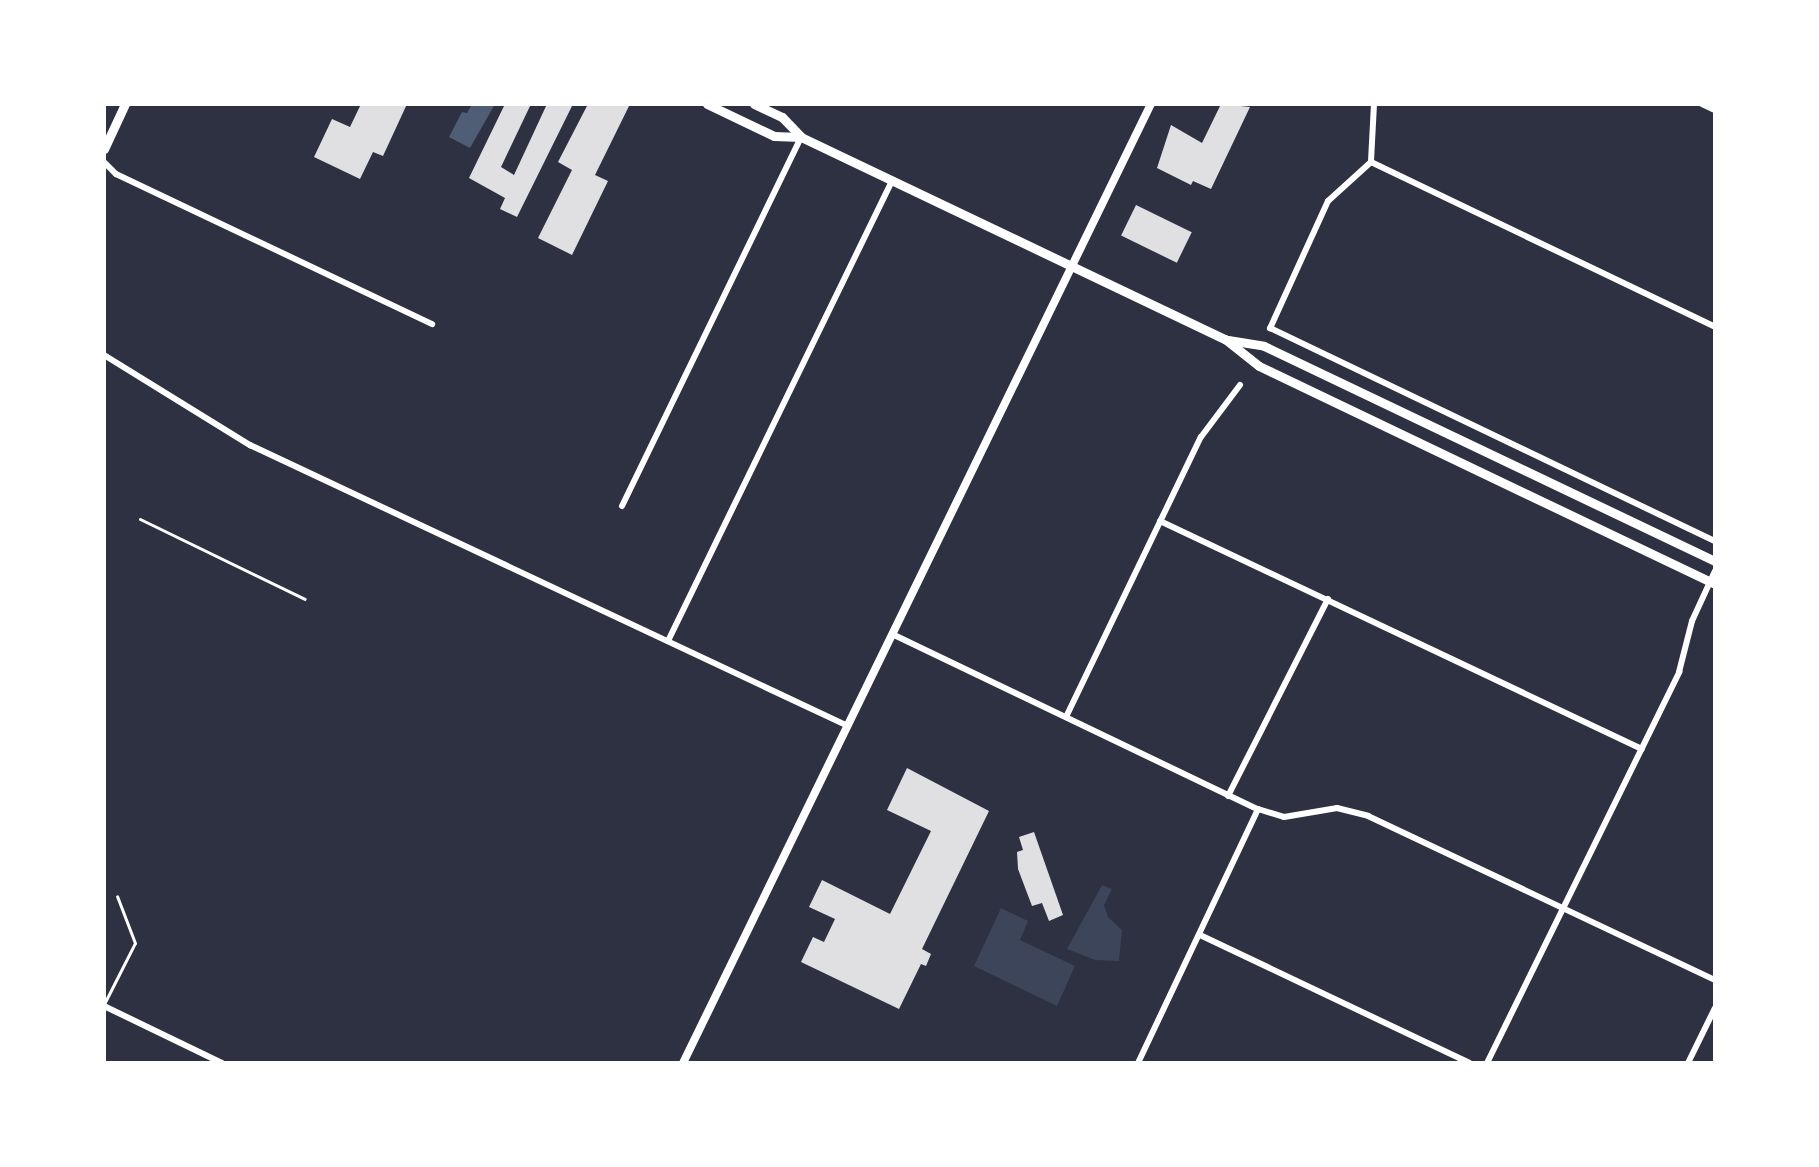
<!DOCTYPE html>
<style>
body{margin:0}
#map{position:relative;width:1819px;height:1167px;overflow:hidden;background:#2d3142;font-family:"Exo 2",sans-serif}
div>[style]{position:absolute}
.green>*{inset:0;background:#3c4559}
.water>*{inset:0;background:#4f5d75}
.building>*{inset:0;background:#e0e0e3;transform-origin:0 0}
.service>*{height:3px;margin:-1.5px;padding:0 1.5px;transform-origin:1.5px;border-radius:1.5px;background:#fff}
.minor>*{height:6px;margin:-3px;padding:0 3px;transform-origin:3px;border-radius:3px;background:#fff}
.tertiary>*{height:8px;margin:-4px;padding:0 4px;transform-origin:4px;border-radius:4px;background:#fff}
.secondary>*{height:9px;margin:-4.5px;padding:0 4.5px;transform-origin:4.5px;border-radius:4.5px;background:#fff}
span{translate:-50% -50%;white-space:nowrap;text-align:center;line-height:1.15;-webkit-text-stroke:8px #fff;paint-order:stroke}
.frame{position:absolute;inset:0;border:106px solid #fff;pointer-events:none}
</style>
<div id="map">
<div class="green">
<div style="clip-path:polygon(1102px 885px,1112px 889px,1104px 905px,1108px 917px,1122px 930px,1119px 961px,1095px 960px,1067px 949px)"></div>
<div style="clip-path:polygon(1001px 908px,1028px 921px,1020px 940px,1075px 966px,1057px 1006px,974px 966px)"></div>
</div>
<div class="water">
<div style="clip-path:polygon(472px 104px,495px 104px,470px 148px,449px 137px,462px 112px,467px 113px)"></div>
</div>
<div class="building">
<div style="clip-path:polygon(361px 104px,407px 104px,383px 156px,373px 152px,360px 179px,314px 157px,332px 119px,350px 127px)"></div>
<div style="clip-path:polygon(505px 104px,531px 104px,501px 167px,514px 175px,547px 104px,573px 104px,517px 217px,500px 209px,505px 198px,469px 178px)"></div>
<div style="clip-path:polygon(588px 104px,630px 104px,595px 175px,608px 181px,572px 255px,538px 238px,572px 170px,558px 162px)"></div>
<div style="clip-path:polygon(1221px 104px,1250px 107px,1211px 189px,1193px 181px,1191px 185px,1157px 168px,1171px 125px,1202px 143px)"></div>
<div style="left:1136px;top:205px;width:62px;height:34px;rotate:26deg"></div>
<div style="clip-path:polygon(907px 768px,989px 811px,922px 949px,931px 954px,926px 966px,921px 964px,899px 1009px,801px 962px,813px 937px,824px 942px,835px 919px,809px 907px,822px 880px,890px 914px,931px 831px,887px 810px)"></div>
<div style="clip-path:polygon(1034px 832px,1063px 915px,1049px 921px,1042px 903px,1032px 906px,1018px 869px,1017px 852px,1023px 850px,1019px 837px)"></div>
</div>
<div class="service">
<div style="left:104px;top:516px;width:3px;rotate:90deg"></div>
<div style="left:140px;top:519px;width:183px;rotate:25.9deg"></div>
<div style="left:104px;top:1004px;width:68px;rotate:-63.1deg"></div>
<div style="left:135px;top:943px;width:50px;rotate:-111deg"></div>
</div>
<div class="minor">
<div style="left:1374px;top:104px;width:58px;rotate:93deg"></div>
<div style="left:1371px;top:162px;width:58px;rotate:137.8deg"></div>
<div style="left:1328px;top:201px;width:140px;rotate:114.5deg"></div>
<div style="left:1270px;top:328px;width:493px;rotate:25.6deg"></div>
<div style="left:1702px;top:104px;width:14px;rotate:25deg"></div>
<div style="left:104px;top:162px;width:17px;rotate:45deg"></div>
<div style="left:116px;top:174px;width:350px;rotate:25.4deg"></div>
<div style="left:1371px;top:162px;width:382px;rotate:25.6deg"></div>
<div style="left:104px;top:355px;width:172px;rotate:31.7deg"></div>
<div style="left:250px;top:445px;width:661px;rotate:25.17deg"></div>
<div style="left:622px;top:506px;width:410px;rotate:-64.1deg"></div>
<div style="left:1160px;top:521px;width:533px;rotate:25.32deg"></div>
<div style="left:892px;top:634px;width:406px;rotate:25.6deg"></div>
<div style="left:1258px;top:809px;width:27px;rotate:17deg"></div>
<div style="left:1284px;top:817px;width:54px;rotate:-9.6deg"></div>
<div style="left:1337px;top:808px;width:32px;rotate:14deg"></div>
<div style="left:1368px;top:816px;width:384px;rotate:25.3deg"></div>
<div style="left:668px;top:641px;width:512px;rotate:-64.04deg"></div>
<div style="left:1066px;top:717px;width:311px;rotate:-64.3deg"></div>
<div style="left:1201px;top:437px;width:65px;rotate:-53.1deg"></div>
<div style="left:1228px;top:796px;width:221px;rotate:-63.1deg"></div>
<div style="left:1200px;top:935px;width:298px;rotate:25.4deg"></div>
<div style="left:104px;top:1006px;width:131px;rotate:25.8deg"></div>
<div style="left:1138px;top:1063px;width:281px;rotate:-64.7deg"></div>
<div style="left:1487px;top:1063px;width:436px;rotate:-63.8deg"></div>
<div style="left:1679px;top:672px;width:53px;rotate:-75.7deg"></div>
<div style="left:1692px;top:621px;width:55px;rotate:-65.3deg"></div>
<div style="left:1688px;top:1063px;width:61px;rotate:-63.9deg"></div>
</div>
<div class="tertiary">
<div style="left:683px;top:1063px;width:1067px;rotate:-63.99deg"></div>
</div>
<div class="secondary">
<div style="left:707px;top:104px;width:74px;rotate:25.5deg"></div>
<div style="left:774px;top:136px;width:27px;rotate:2deg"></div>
<div style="left:754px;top:104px;width:31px;rotate:25deg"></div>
<div style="left:782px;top:117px;width:28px;rotate:46deg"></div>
<div style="left:801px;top:137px;width:470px;rotate:25.5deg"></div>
<div style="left:1225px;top:339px;width:43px;rotate:38.5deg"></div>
<div style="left:1259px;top:366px;width:505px;rotate:25.55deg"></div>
<div style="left:104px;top:149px;width:50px;rotate:-65deg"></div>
<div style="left:1228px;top:340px;width:36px;rotate:9deg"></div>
<div style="left:1264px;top:346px;width:500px;rotate:25.5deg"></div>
</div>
<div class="frame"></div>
</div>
